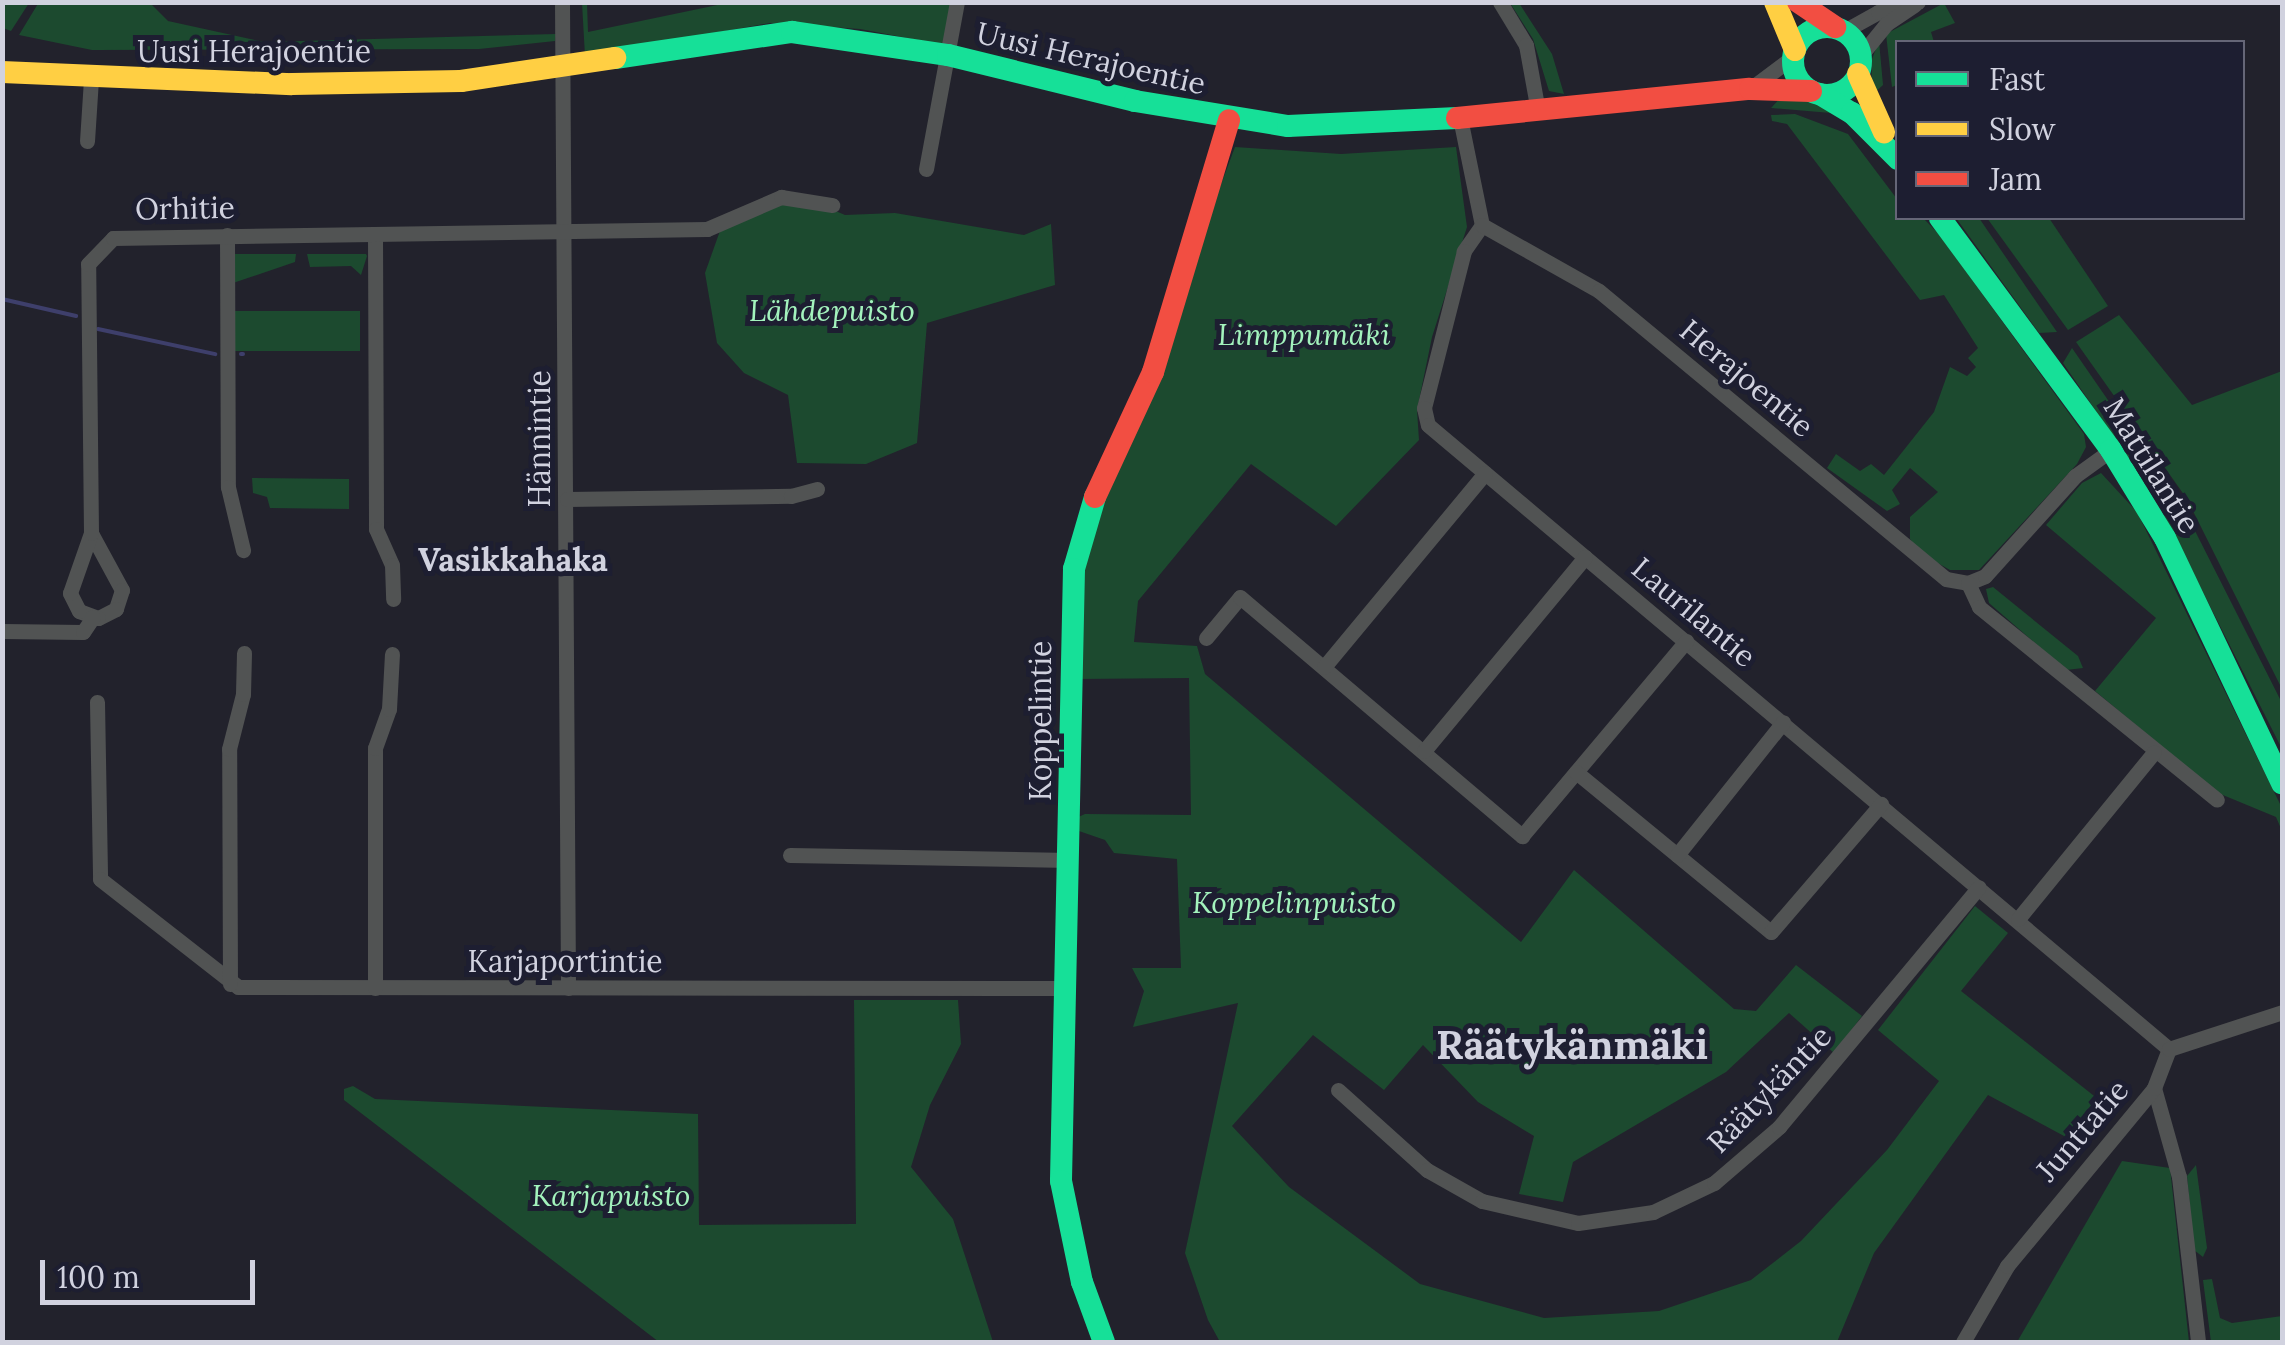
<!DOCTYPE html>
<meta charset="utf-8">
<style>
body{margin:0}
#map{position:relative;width:2285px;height:1345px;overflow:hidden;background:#22222c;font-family:Lora,serif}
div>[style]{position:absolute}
.green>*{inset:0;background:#1c4a2f;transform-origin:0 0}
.stream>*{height:4px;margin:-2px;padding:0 2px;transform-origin:2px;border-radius:2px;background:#3e3f6b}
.street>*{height:15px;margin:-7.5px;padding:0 7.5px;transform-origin:7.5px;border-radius:7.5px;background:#515353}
.fast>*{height:22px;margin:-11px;padding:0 11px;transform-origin:11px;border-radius:11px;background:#16e098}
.fast>.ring{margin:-11px;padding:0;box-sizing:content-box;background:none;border:22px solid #16e098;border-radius:50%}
.slow>*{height:22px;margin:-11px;padding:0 11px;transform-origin:11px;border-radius:11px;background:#ffcf43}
.jam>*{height:22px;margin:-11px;padding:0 11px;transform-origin:11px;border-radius:11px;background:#f24e42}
span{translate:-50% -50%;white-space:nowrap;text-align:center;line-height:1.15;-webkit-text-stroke:10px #1d1e31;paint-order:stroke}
.street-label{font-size:30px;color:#d1d2df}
.park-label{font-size:30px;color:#a3f3bd;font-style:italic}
.neighbourhood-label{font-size:32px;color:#d1d2df;font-weight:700}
.district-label{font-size:40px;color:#d1d2df;font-weight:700}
.frame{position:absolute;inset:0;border:5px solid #d1d2df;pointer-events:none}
.legend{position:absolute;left:1895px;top:40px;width:350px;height:180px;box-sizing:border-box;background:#1d1e31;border:2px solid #656677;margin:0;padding:12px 18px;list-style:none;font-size:30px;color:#d1d2df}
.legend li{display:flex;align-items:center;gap:20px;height:50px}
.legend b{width:50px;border:2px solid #656677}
.scale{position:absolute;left:40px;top:1260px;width:215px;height:45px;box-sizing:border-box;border:5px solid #d1d2df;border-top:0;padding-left:12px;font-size:30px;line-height:35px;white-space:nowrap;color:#d1d2df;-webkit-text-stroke:8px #1d1e31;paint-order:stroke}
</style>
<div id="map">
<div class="green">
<div style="clip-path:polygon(3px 2px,29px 3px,11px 31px,3px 28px)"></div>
<div style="clip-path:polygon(39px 2px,150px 3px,168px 21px,264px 42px,556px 34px,555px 41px,479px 49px,92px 50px,19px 35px)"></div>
<div style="clip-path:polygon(582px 3px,587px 3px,588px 32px,727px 3px,954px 3px,944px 45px,860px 29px,770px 23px,585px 56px)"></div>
<div style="clip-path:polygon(1510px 3px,1519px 3px,1552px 54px,1564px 94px,1549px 91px,1533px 39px)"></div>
<div style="clip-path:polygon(1944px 3px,1955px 23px,1931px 32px,1934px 42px,1898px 42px,1897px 85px,1892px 87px,1886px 34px)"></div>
<div style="clip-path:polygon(1879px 41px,1883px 85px,1871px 96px,1872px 59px)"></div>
<div style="clip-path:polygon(1783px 95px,1802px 97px,1843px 114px,1771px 108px)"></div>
<div style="clip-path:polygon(1795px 114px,1848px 134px,1897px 199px,1898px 218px,1923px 218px,1938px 233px,2084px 434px,2086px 447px,2077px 464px,1979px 570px,1950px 570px,1920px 553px,1910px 539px,1910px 517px,1938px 492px,1910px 468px,1892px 490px,1900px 504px,1887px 511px,1827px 468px,1836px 454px,1860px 471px,1871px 464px,1884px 475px,1934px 412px,1950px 367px,1967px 376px,1976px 367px,1968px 358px,1978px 348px,1944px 295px,1920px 300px,1787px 124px,1772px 121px,1771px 115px)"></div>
<div style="clip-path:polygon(1235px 147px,1341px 154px,1456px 147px,1467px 227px,1432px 337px,1417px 410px,1419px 440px,1336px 526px,1251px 464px,1138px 601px,1134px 642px,1197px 646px,1205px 674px,1521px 942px,1574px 870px,1734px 1009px,1756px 1011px,1796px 965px,1862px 1016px,1834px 1053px,1789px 1013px,1726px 1072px,1573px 1162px,1563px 1202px,1519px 1194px,1534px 1136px,1478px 1102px,1423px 1045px,1384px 1090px,1313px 1035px,1232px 1126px,1289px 1187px,1420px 1284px,1544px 1318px,1659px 1311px,1751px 1280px,1801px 1241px,1887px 1150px,1939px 1081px,1878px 1030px,1975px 906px,2008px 933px,1961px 991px,2117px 1114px,2077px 1143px,1988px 1095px,1874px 1253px,1837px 1342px,1220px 1342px,1208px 1320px,1185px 1253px,1238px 1003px,1133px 1027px,1144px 991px,1132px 968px,1181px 968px,1177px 859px,1114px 853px,1105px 840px,1076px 830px,1076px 818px,1085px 814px,1191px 815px,1189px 678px,1076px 679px,1083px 552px)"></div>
<div style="clip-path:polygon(805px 198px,845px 215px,895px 213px,1024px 235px,1051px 224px,1055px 285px,927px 323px,917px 443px,866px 464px,797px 463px,788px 395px,744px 373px,717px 343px,705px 273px,721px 228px,751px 209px)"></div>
<div style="clip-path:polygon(1956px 218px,1979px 218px,2057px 332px,2039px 333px)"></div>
<div style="clip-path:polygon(1987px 218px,2049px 218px,2108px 306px,2068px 330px)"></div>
<div style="clip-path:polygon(232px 254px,296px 254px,295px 262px,233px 283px)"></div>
<div style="clip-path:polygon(307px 254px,366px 254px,367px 256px,361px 275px,351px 266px,310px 267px)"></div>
<div style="left:232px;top:311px;width:128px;height:40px"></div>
<div style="clip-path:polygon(2119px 315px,2192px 405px,2282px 371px,2282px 689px,2187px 499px,2076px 342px)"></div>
<div style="clip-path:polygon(2072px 348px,2186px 513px,2282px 703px,2282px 749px,2155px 497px,2063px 363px)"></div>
<div style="clip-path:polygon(2101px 473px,2137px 512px,2282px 808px,2282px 831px,2276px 817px,2218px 793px,2095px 691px,2156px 618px,2046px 525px,2082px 483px)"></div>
<div style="clip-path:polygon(252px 478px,349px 479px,349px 509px,270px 508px,267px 497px,253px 493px)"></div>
<div style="clip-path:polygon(1993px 587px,2078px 656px,2083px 668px,2066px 670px,1989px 603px,1986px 589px)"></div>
<div style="clip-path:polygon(854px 1000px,958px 1000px,961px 1044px,930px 1105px,911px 1167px,953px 1219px,993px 1342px,659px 1342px,344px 1100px,344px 1089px,353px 1086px,375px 1099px,698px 1114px,699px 1225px,856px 1224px)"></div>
<div style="clip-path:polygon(2122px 1161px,2170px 1168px,2189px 1342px,2017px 1342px)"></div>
<div style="clip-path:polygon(2196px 1165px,2207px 1248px,2203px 1257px,2194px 1250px,2187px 1176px)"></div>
<div style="clip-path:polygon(2212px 1279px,2220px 1318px,2232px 1323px,2282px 1316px,2282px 1342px,2211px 1342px,2203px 1280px)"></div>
</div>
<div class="stream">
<div style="left:2px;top:299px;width:76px;rotate:12.9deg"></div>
<div style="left:98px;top:329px;width:120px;rotate:12.1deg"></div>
<div style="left:241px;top:354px;width:2px"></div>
</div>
<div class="street">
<div style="left:562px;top:2px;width:986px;rotate:89.65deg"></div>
<div style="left:1500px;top:2px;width:50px;rotate:58.8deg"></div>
<div style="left:1526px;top:45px;width:67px;rotate:79.7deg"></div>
<div style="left:1844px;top:31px;width:39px;rotate:-29deg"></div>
<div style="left:1878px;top:12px;width:41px;rotate:-14deg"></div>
<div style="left:1861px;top:55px;width:40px;rotate:-51deg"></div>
<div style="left:1886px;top:24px;width:34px;rotate:-34deg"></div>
<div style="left:1750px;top:89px;width:55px;rotate:-36.9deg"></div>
<div style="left:1460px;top:118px;width:109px;rotate:78.4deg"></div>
<div style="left:87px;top:141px;width:62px;rotate:-86.3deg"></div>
<div style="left:926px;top:169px;width:170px;rotate:-79.5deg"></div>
<div style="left:1482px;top:225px;width:32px;rotate:125deg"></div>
<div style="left:1464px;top:251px;width:162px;rotate:104.3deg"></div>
<div style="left:1424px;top:408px;width:17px;rotate:77deg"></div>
<div style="left:1428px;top:425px;width:969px;rotate:40.1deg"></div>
<div style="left:1482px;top:225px;width:134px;rotate:29.4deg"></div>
<div style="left:1599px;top:291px;width:451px;rotate:39.7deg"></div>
<div style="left:1946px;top:579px;width:22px;rotate:10deg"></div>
<div style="left:1968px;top:583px;width:18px;rotate:-22deg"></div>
<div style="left:1985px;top:576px;width:135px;rotate:-48deg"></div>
<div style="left:2075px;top:476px;width:44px;rotate:-35.8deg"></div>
<div style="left:375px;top:234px;width:295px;rotate:89.8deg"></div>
<div style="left:376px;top:529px;width:39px;rotate:66deg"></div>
<div style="left:392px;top:565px;width:34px;rotate:88deg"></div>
<div style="left:227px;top:235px;width:252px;rotate:89.8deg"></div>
<div style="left:228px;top:487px;width:65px;rotate:76.6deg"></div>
<div style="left:567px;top:499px;width:224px;rotate:-0.8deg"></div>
<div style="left:791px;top:496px;width:27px;rotate:-15deg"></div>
<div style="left:91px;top:533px;width:65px;rotate:61.5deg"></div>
<div style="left:122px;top:590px;width:20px;rotate:108deg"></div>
<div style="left:116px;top:609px;width:20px;rotate:153deg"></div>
<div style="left:98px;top:618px;width:20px;rotate:-160deg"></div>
<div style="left:79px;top:611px;width:20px;rotate:-117deg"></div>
<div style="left:70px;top:593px;width:64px;rotate:-70.7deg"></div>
<div style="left:91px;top:533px;width:269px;rotate:-90.6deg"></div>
<div style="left:88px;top:264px;width:36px;rotate:-46deg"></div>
<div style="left:113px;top:238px;width:594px;rotate:-0.87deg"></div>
<div style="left:707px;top:229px;width:81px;rotate:-23.4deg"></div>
<div style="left:781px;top:197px;width:52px;rotate:8.9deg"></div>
<div style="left:1968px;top:583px;width:26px;rotate:65deg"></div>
<div style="left:1979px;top:607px;width:306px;rotate:39deg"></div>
<div style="left:2px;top:631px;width:81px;rotate:0.7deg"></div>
<div style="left:83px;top:632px;width:18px;rotate:-56deg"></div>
<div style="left:1206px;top:638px;width:53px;rotate:-50.3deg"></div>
<div style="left:1240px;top:597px;width:370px;rotate:40.3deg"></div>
<div style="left:1522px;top:836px;width:255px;rotate:-49.9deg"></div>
<div style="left:1324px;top:667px;width:252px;rotate:-50.3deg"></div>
<div style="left:97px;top:702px;width:177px;rotate:89deg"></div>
<div style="left:100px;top:879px;width:175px;rotate:38deg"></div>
<div style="left:238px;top:987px;width:830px;rotate:0.07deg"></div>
<div style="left:1424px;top:751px;width:252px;rotate:-50.3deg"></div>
<div style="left:1576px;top:772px;width:252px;rotate:39.4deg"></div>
<div style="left:1771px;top:932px;width:169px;rotate:-49.3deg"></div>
<div style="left:790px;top:855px;width:280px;rotate:1deg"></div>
<div style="left:1677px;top:855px;width:170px;rotate:-51.4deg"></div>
<div style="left:2018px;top:919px;width:215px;rotate:-50.8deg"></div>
<div style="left:230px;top:984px;width:235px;rotate:-90.2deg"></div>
<div style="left:229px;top:749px;width:57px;rotate:-75.7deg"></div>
<div style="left:243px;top:694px;width:41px;rotate:-88.6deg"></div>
<div style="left:375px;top:988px;width:240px;rotate:-90deg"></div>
<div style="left:375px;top:748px;width:41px;rotate:-70.3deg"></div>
<div style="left:389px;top:709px;width:55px;rotate:-86.9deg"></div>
<div style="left:2154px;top:1088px;width:92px;rotate:74.3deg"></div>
<div style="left:2179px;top:1177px;width:166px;rotate:83.4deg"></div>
<div style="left:1338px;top:1090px;width:120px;rotate:42deg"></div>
<div style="left:1427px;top:1170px;width:63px;rotate:29.4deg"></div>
<div style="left:1482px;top:1201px;width:98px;rotate:12.9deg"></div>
<div style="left:1578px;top:1223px;width:76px;rotate:-8.3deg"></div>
<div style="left:1653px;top:1212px;width:68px;rotate:-25.4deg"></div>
<div style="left:1714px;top:1183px;width:86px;rotate:-40.7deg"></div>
<div style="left:1779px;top:1127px;width:312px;rotate:-50.2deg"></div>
<div style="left:1963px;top:1342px;width:88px;rotate:-59.9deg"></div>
<div style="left:2007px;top:1266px;width:231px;rotate:-50.4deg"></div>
<div style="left:2154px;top:1088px;width:42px;rotate:-69deg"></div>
<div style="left:2169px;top:1049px;width:119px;rotate:-18.1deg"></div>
</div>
<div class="fast">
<div class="ring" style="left:1793px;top:27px;width:46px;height:46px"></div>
<div style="left:615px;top:58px;width:179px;rotate:-8.4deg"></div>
<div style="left:792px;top:32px;width:158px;rotate:8.4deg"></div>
<div style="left:948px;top:55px;width:193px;rotate:13.8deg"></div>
<div style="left:1135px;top:101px;width:155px;rotate:9.3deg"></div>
<div style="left:1288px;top:126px;width:169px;rotate:-2.7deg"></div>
<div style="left:1820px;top:94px;width:37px;rotate:31deg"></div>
<div style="left:1852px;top:113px;width:65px;rotate:45deg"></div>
<div style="left:1940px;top:218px;width:288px;rotate:53.6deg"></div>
<div style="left:2111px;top:450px;width:103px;rotate:58.5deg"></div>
<div style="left:2165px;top:538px;width:272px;rotate:64.5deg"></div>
<div style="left:1095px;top:497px;width:75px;rotate:106.3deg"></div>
<div style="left:1074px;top:569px;width:612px;rotate:91.22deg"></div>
<div style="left:1061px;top:1181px;width:103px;rotate:78.3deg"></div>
<div style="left:1082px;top:1282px;width:64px;rotate:69.9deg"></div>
</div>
<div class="slow">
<div style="left:1775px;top:2px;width:52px;rotate:67.4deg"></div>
<div style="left:2px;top:72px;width:290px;rotate:2.4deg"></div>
<div style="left:292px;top:84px;width:169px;rotate:-1deg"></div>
<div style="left:461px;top:81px;width:156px;rotate:-8.5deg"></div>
<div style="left:1858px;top:74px;width:64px;rotate:65.9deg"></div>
</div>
<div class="jam">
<div style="left:1798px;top:2px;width:45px;rotate:34deg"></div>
<div style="left:1457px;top:118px;width:294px;rotate:-5.7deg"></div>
<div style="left:1750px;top:89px;width:61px;rotate:1.9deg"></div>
<div style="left:1095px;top:497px;width:138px;rotate:-65.1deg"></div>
<div style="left:1153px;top:372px;width:263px;rotate:-73.2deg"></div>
</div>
<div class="street-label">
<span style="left:254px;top:51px">Uusi Herajoentie</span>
<span style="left:1091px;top:58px;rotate:13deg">Uusi Herajoentie</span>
<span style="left:185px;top:208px;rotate:-1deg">Orhitie</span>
<span style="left:1747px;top:378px;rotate:40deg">Herajoentie</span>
<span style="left:539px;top:439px;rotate:-90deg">Hännintie</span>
<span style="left:2152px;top:465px;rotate:58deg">Mattilantie</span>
<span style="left:1694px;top:612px;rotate:40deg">Laurilantie</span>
<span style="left:1040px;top:721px;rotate:-90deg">Koppelintie</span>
<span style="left:565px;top:961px">Karjaportintie</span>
<span style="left:1769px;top:1089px;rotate:-46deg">Räätykäntie</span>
<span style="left:2082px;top:1130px;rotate:-49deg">Junttatie</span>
</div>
<div class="park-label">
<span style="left:832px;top:310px">Lähdepuisto</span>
<span style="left:1304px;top:334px">Limppumäki</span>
<span style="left:1294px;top:902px">Koppelinpuisto</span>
<span style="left:611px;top:1195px">Karjapuisto</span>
</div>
<div class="neighbourhood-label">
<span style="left:513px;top:560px">Vasikkahaka</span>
</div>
<div class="district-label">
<span style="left:1572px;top:1045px">Räätykänmäki</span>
</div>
<div class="frame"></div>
<ul class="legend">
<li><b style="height:12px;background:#16e098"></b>Fast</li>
<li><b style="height:12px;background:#ffcf43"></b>Slow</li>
<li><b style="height:12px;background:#f24e42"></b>Jam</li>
</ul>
<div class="scale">100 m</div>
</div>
